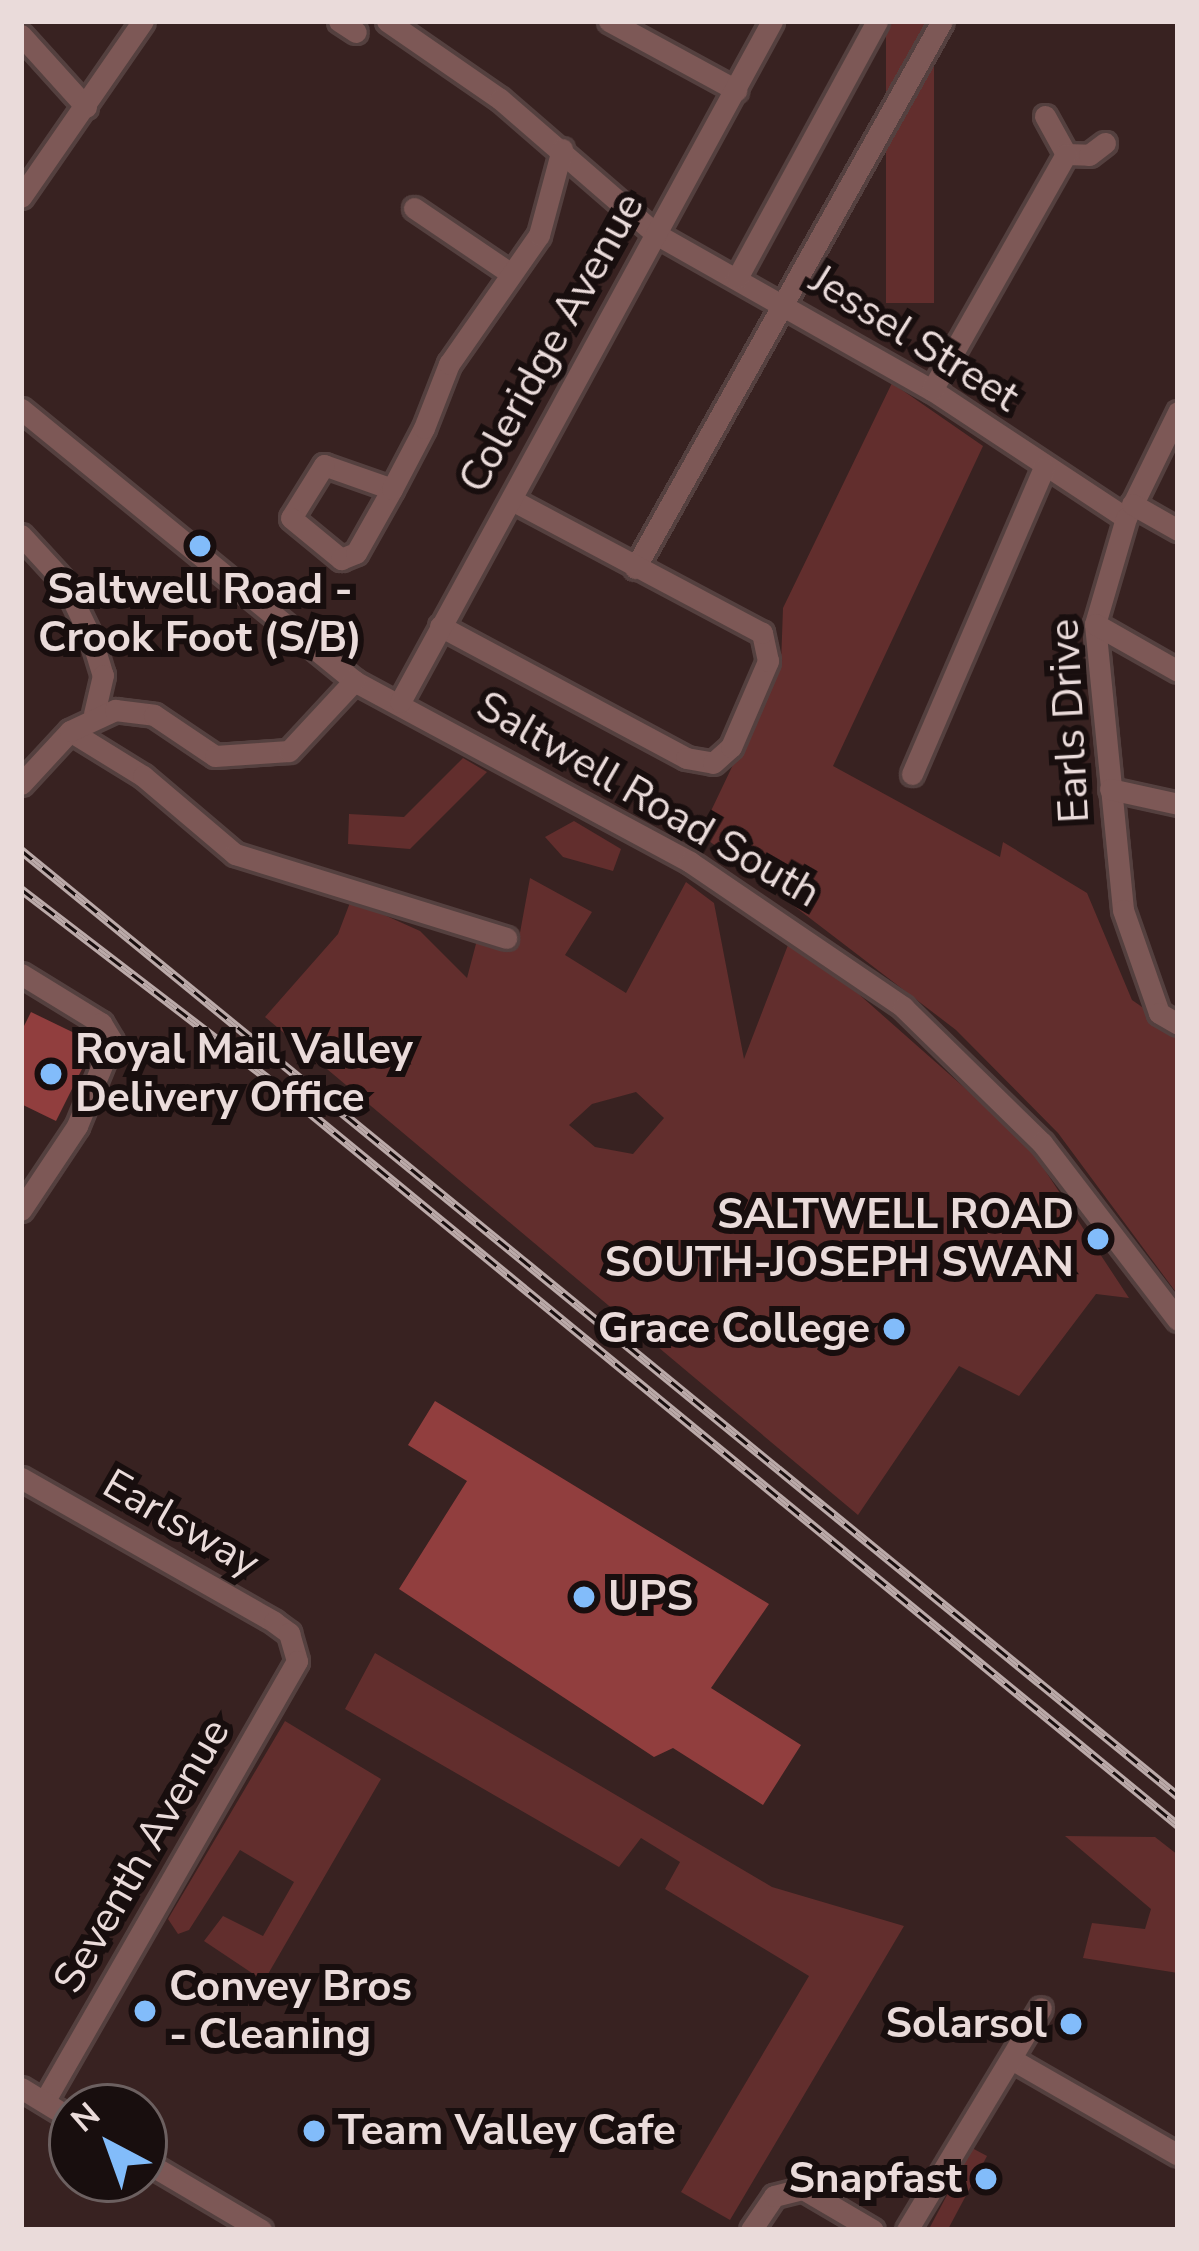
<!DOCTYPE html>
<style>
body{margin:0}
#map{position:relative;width:1199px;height:2251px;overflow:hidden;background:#382221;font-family:"Nunito Sans",sans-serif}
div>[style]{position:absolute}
.green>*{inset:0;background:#622e2d;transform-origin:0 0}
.building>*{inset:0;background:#913e3e}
.roads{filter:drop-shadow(3px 0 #54403f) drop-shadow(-3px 0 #54403f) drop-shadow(0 3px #54403f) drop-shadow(0 -3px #54403f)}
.minor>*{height:21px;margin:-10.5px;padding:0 10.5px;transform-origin:10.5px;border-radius:10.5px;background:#7d5856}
.rail>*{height:9px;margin-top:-4.5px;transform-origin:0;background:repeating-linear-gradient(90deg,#180e0e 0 14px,#bbaaa9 0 28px);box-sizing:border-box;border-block:3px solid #bbaaa9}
.dots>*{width:33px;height:33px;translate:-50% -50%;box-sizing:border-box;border:6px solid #180e0e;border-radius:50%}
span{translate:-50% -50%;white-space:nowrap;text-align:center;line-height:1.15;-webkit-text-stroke:12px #180e0e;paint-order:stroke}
.street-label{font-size:42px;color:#eadbda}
.poi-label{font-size:42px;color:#eadbda;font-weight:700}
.left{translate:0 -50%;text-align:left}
.right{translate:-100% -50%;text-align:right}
.frame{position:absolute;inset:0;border:24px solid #eadbda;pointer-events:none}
.north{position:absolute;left:48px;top:2083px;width:120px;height:120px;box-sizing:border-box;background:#180e0e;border:3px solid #6c6060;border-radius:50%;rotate:319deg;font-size:33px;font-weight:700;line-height:48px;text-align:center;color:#eadbda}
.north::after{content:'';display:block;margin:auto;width:42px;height:54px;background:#82bcfa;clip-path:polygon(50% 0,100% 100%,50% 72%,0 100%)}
</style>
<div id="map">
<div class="green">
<div style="left:886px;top:21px;width:48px;height:282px"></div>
<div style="clip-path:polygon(892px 383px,983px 446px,833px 766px,1000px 857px,1003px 842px,1087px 893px,1132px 1000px,1178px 1032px,1178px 1295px,1058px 1133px,956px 1030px,700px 834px,781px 664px,783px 608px)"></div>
<div style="clip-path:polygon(463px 758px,487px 772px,410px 849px,348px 844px,349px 814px,404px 817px)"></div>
<div style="clip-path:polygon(574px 821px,621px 849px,613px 871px,563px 857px,545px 837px)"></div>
<div style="clip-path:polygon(evenodd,530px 878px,592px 912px,565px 955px,626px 993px,686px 882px,714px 903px,744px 1059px,788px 945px,836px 974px,1027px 1143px,1129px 1298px,1096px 1294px,1019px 1396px,959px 1366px,858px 1515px,265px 1017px,338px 934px,351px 900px,420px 931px,467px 978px,477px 940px,517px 949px,530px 878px,636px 1092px,664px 1118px,633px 1154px,595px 1147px,569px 1125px,592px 1104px,636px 1092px)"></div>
<div style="clip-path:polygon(375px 1653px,772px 1887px,904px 1926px,730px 2220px,681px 2192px,809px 1976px,665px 1889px,680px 1862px,641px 1838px,619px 1867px,345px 1709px)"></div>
<div style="clip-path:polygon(285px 1721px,381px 1779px,264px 1981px,204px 1941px,223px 1916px,263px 1936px,294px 1882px,240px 1850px,189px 1930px,178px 1934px,168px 1919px)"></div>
<div style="clip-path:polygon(1065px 1836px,1155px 1837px,1178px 1855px,1178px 1973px,1083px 1958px,1092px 1923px,1145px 1929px,1151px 1909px)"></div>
<div style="left:972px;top:2148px;width:17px;height:95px;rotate:28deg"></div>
</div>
<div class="building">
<div style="clip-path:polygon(31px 1012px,95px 1043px,56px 1121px,21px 1104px,21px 1032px)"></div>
<div style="clip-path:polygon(435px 1401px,769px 1604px,711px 1688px,801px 1745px,763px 1805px,673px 1748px,654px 1757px,399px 1589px,467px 1481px,408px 1445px)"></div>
</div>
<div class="roads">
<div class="minor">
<div style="left:339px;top:21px;width:20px;rotate:33deg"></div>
<div style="left:387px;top:21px;width:137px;rotate:34.6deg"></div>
<div style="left:500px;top:99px;width:206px;rotate:40.9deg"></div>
<div style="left:656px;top:234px;width:317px;rotate:29.5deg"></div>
<div style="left:932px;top:390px;width:232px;rotate:33.4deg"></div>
<div style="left:609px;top:21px;width:145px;rotate:28.5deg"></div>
<div style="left:21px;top:35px;width:97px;rotate:47.9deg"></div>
<div style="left:1045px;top:116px;width:43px;rotate:61.1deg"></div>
<div style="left:1066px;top:154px;width:23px;rotate:2deg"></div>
<div style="left:1089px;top:155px;width:20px;rotate:-37deg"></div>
<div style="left:21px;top:197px;width:214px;rotate:-55.3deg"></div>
<div style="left:414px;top:208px;width:116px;rotate:34.1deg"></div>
<div style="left:737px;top:278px;width:293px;rotate:-61.4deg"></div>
<div style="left:932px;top:390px;width:271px;rotate:-60.4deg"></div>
<div style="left:21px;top:409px;width:430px;rotate:39.2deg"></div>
<div style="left:354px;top:681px;width:382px;rotate:28.3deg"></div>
<div style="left:690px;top:862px;width:258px;rotate:34.2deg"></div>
<div style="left:903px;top:1007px;width:194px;rotate:44.4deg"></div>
<div style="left:1042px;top:1143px;width:223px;rotate:52.5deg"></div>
<div style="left:1178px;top:412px;width:118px;rotate:116.1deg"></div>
<div style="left:1126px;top:518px;width:110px;rotate:106.3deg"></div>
<div style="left:1095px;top:624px;width:287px;rotate:84.4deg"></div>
<div style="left:1123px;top:910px;width:109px;rotate:70.7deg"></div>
<div style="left:1159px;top:1013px;width:22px;rotate:30deg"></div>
<div style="left:392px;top:489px;width:72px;rotate:-160.6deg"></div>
<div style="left:324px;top:465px;width:62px;rotate:121.9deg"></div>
<div style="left:291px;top:518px;width:65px;rotate:39.4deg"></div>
<div style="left:341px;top:559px;width:16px;rotate:-22deg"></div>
<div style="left:356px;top:553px;width:73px;rotate:-60.6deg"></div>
<div style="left:392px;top:489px;width:69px;rotate:-62.3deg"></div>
<div style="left:424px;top:428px;width:69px;rotate:-68.7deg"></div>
<div style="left:449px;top:364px;width:157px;rotate:-55.1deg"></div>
<div style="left:539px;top:235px;width:89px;rotate:-75deg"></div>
<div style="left:1132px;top:504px;width:53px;rotate:29.5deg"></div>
<div style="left:21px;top:535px;width:64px;rotate:47.5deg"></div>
<div style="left:64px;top:582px;width:64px;rotate:64.2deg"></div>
<div style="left:92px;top:640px;width:37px;rotate:73deg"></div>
<div style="left:103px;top:675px;width:40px;rotate:103deg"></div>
<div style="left:635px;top:568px;width:627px;rotate:-60.7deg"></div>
<div style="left:1095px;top:624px;width:95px;rotate:29.5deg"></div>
<div style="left:440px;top:626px;width:279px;rotate:28.2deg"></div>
<div style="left:686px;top:758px;width:27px;rotate:10deg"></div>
<div style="left:713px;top:763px;width:24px;rotate:-42deg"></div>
<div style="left:731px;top:747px;width:94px;rotate:-66.7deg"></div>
<div style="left:768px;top:661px;width:29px;rotate:-102deg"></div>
<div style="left:762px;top:633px;width:283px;rotate:-152deg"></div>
<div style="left:400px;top:702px;width:776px;rotate:-61.35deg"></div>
<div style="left:70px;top:731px;width:86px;rotate:31.7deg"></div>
<div style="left:143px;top:776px;width:121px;rotate:40.3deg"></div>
<div style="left:235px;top:854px;width:284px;rotate:17.2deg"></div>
<div style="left:912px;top:774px;width:333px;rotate:-66.7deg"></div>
<div style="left:21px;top:784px;width:72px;rotate:-47.2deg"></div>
<div style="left:70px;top:731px;width:50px;rotate:-25deg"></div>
<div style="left:115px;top:710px;width:39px;rotate:7deg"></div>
<div style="left:154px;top:715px;width:73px;rotate:33.9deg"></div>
<div style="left:215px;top:756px;width:74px;rotate:-3.9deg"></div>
<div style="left:289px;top:751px;width:96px;rotate:-47.1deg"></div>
<div style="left:1110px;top:789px;width:70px;rotate:12.4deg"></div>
<div style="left:21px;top:974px;width:94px;rotate:31.5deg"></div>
<div style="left:101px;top:1023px;width:21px;rotate:59deg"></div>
<div style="left:112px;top:1041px;width:92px;rotate:112.4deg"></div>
<div style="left:77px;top:1126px;width:101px;rotate:123.7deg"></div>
<div style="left:21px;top:1478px;width:291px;rotate:29.6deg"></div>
<div style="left:274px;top:1622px;width:19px;rotate:36deg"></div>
<div style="left:289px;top:1633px;width:29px;rotate:74deg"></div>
<div style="left:297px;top:1661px;width:508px;rotate:119.84deg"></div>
<div style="left:1013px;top:2060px;width:190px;rotate:29.9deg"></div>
<div style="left:21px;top:2088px;width:60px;rotate:31.3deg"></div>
<div style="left:144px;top:2161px;width:136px;rotate:30.5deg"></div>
<div style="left:751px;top:2230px;width:41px;rotate:-55.9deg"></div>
<div style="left:774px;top:2196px;width:30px;rotate:-14deg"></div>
<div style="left:803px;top:2189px;width:81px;rotate:30.4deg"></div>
<div style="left:907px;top:2230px;width:259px;rotate:-58.9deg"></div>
</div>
</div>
<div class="rail">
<div style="left:21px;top:850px;width:1495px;rotate:39.27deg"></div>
<div style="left:21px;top:889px;width:312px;rotate:37.5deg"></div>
<div style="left:269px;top:1079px;width:1176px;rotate:39.38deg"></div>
</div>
<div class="dots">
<div style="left:200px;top:546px;background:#82bcfa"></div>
<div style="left:51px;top:1074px;background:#82bcfa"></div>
<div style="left:1098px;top:1239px;background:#82bcfa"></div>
<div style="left:894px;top:1329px;background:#82bcfa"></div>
<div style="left:584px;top:1597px;background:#82bcfa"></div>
<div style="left:145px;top:2011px;background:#82bcfa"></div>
<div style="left:1071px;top:2024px;background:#82bcfa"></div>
<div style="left:314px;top:2131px;background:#82bcfa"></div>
<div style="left:986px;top:2179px;background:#82bcfa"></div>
</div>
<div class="street-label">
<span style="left:914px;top:339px;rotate:32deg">Jessel Street</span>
<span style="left:552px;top:343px;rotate:-61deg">Coleridge Avenue</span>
<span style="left:1070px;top:721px;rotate:-93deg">Earls Drive</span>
<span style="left:648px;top:800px;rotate:30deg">Saltwell Road South</span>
<span style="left:181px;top:1524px;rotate:30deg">Earlsway</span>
<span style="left:142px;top:1856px;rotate:-60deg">Seventh Avenue</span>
</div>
<div class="poi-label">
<span style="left:200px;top:614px">Saltwell Road -<br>Crook Foot (S/B)</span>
<span class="left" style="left:75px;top:1074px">Royal Mail Valley<br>Delivery Office</span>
<span class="right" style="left:1074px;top:1239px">SALTWELL ROAD<br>SOUTH-JOSEPH SWAN</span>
<span class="right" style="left:870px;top:1329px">Grace College</span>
<span class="left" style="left:608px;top:1597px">UPS</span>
<span class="left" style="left:169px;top:2011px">Convey Bros<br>- Cleaning</span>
<span class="right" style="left:1047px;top:2024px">Solarsol</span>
<span class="left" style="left:338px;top:2131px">Team Valley Cafe</span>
<span class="right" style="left:962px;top:2179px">Snapfast</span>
</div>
<div class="frame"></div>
<div class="north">N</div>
</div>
